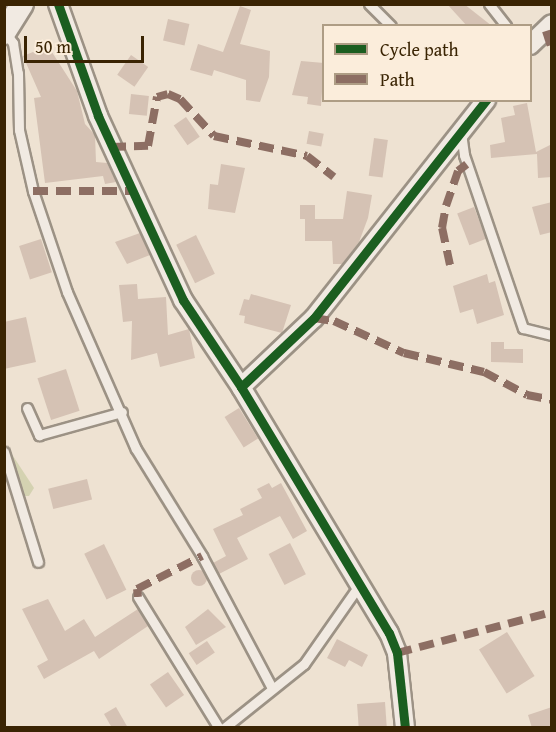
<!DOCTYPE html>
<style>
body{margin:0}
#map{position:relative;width:556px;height:732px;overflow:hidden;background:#eee2d2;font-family:"Gentium Book Plus",serif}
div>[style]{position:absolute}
.green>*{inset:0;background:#d4d2b1}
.building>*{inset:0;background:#d5c2b4;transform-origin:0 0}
.round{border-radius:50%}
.roads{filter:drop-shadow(2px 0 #9c9285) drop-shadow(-2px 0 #9c9285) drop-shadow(0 2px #9c9285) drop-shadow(0 -2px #9c9285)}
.service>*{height:9px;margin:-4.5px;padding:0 4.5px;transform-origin:4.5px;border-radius:4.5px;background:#f1eae2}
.minor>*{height:18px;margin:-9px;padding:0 9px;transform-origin:9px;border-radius:9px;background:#f1eae2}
.tertiary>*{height:22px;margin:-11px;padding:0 11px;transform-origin:11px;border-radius:11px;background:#f1eae2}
.quiet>*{height:8px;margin-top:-4px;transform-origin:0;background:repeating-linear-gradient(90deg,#8d6e63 0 15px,transparent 0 23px)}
.cycleway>*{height:9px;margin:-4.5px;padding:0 4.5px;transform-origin:4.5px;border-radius:4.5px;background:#1b5e20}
span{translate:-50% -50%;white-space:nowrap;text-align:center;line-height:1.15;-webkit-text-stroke:4.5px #fbeddb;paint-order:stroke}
.frame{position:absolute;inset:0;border:6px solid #3a2403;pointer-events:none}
.legend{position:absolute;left:322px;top:24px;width:210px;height:78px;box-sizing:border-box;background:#fbeddb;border:2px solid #ae9d85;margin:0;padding:8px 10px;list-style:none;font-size:18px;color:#3a2403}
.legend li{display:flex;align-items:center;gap:12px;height:30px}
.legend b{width:30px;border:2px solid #ae9d85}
.scale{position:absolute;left:24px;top:36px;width:120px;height:27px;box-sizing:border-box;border:3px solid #3a2403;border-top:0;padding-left:8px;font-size:18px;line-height:21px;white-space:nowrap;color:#3a2403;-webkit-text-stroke:4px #fbeddb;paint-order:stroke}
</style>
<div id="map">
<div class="green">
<div style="clip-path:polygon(13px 456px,34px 488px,29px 496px,24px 496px,15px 476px)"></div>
</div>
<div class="building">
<div style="clip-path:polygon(447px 4px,464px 4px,492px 26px,467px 26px)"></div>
<div style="clip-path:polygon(240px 6px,251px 10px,240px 44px,270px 51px,269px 77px,260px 102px,246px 100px,246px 80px,214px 70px,212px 76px,190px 70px,198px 44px,223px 52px)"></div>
<div style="left:168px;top:19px;width:22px;height:22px;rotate:13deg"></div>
<div style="clip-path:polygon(48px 46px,77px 91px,85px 124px,95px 135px,96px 162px,107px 163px,116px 182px,105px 184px,103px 176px,45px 183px,34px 98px,41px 97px,23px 56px)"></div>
<div style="left:131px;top:55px;width:21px;height:24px;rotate:35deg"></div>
<div style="clip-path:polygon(301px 61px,324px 63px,321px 106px,307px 104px,308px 97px,292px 95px)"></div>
<div style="left:131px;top:94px;width:18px;height:20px;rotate:6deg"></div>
<div style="clip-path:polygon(527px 103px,536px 152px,552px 144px,552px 177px,538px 178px,537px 154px,491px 158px,490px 145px,505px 142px,501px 118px,515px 115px,513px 106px)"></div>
<div style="left:186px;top:117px;width:24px;height:15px;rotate:55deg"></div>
<div style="left:309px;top:131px;width:15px;height:13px;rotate:11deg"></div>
<div style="left:374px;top:138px;width:14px;height:38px;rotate:8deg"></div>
<div style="clip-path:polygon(221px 164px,245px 168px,235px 213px,208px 209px,210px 184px,218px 185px)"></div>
<div style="clip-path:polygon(347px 191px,372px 195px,368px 218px,359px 242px,342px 264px,333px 264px,332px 241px,305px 241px,305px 219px,343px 219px)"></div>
<div style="clip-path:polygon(552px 202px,552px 232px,540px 235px,532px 207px)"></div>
<div style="left:300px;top:205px;width:15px;height:14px"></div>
<div style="left:474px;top:207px;width:34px;height:18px;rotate:69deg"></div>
<div style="clip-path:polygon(140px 233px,150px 255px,127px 264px,115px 242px)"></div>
<div style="left:196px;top:235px;width:43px;height:22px;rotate:64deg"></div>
<div style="left:41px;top:239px;width:35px;height:23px;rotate:72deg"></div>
<div style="clip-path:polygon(487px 274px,489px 283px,495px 281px,504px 315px,477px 324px,473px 309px,460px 313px,453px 286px)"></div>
<div style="clip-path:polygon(137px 284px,138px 299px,166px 297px,168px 335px,189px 329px,195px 358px,160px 367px,157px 353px,131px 360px,132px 321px,123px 322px,119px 285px)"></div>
<div style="clip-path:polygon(251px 294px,291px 305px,282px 333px,244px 323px,245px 316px,239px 315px,244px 299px,249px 300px)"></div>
<div style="clip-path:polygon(26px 317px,36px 362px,4px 369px,4px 322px)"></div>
<div style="clip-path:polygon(491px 342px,504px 342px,504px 349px,523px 349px,523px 363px,491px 362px)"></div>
<div style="left:66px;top:369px;width:44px;height:30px;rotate:72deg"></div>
<div style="left:239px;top:408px;width:36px;height:17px;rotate:58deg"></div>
<div style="left:87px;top:479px;width:21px;height:40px;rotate:76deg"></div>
<div style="clip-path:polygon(269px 483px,272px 488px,281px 483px,307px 531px,293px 539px,280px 516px,237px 538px,248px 559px,219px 574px,213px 563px,226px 556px,213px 529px,243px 515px,240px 509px,262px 498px,257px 489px)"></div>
<div style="left:290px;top:543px;width:35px;height:24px;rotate:63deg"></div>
<div style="left:104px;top:544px;width:51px;height:22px;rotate:64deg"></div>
<div class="round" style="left:191px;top:570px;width:16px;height:16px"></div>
<div style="clip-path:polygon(48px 599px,65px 631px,84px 619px,95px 637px,138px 609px,148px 626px,99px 659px,94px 651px,44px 679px,37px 666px,48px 660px,22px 609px)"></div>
<div style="clip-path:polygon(208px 609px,226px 627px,196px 645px,185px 627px)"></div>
<div style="left:507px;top:632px;width:52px;height:33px;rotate:58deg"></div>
<div style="clip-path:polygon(337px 639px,368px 655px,362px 667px,349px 660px,345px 667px,327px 658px)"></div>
<div style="left:207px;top:641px;width:14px;height:22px;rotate:56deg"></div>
<div style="left:168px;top:672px;width:28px;height:22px;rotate:55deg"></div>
<div style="left:385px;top:702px;width:26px;height:28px;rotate:86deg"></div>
<div style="clip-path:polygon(116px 707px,128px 728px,112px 728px,104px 714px)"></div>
<div style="clip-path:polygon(552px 707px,552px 728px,532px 728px,528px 715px)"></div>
</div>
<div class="roads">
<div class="service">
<div style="left:369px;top:4px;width:31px;rotate:45deg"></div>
<div style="left:489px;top:4px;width:28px;rotate:52deg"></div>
<div style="left:5px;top:32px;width:14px;rotate:54deg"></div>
<div style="left:13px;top:43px;width:30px;rotate:81deg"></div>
<div style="left:18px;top:73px;width:57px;rotate:89deg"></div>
<div style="left:19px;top:130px;width:63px;rotate:77.1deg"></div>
<div style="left:33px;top:191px;width:107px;rotate:71.4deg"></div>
<div style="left:67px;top:292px;width:171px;rotate:66.3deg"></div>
<div style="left:136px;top:449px;width:126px;rotate:58.3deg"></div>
<div style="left:202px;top:556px;width:149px;rotate:62.1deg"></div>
<div style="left:461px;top:133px;width:22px;rotate:82deg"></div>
<div style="left:464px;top:155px;width:183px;rotate:71.2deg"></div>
<div style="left:523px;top:328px;width:30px;rotate:14deg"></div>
<div style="left:27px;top:408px;width:30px;rotate:66deg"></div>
<div style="left:39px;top:435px;width:86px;rotate:-15.5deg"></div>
<div style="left:4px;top:452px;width:115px;rotate:72.8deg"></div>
<div style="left:138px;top:597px;width:154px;rotate:58.3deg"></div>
<div style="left:224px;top:728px;width:102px;rotate:-38.7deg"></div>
<div style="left:304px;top:664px;width:98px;rotate:-55deg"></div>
</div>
<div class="minor">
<div style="left:58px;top:4px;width:119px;rotate:70.3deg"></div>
<div style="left:98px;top:116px;width:203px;rotate:65.2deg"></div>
<div style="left:183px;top:300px;width:105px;rotate:56.3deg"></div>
<div style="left:241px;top:387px;width:287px;rotate:59deg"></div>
<div style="left:389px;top:633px;width:22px;rotate:68deg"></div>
<div style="left:397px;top:653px;width:75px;rotate:83.9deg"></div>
<div style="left:530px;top:45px;width:30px;rotate:-44deg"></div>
<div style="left:241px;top:387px;width:100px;rotate:-43.4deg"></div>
<div style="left:314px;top:318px;width:278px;rotate:-51.7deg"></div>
</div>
<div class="tertiary">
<div style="left:4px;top:33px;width:34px;rotate:-58deg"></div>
</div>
</div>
<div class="quiet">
<div style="left:546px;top:31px;width:19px;rotate:72deg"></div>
<div style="left:111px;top:147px;width:37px;rotate:-2deg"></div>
<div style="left:148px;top:146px;width:50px;rotate:-79.6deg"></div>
<div style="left:157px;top:97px;width:11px;rotate:-15deg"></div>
<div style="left:168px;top:94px;width:13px;rotate:23deg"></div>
<div style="left:180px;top:99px;width:50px;rotate:47.4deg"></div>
<div style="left:214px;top:136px;width:95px;rotate:12.1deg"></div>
<div style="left:307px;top:156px;width:34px;rotate:38deg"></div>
<div style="left:33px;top:191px;width:97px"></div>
<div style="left:450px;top:265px;width:38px;rotate:-102deg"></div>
<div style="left:442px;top:228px;width:22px;rotate:-80deg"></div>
<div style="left:446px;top:206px;width:37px;rotate:-71deg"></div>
<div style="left:458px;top:171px;width:11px;rotate:-38deg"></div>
<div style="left:314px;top:318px;width:20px;rotate:9deg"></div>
<div style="left:334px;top:321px;width:77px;rotate:24.6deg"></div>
<div style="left:404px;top:353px;width:82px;rotate:13.4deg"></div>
<div style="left:484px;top:372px;width:49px;rotate:28.1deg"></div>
<div style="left:527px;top:395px;width:25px;rotate:11deg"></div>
<div style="left:138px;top:597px;width:8px;rotate:-97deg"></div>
<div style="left:137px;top:589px;width:73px;rotate:-26.9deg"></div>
<div style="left:397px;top:653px;width:160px;rotate:-14.8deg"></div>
</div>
<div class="cycleway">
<div style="left:58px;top:4px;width:119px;rotate:70.3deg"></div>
<div style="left:98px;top:116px;width:203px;rotate:65.2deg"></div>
<div style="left:183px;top:300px;width:105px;rotate:56.3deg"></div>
<div style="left:241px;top:387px;width:287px;rotate:59deg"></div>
<div style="left:389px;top:633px;width:22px;rotate:68deg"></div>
<div style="left:397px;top:653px;width:75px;rotate:83.9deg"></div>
<div style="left:241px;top:387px;width:100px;rotate:-43.4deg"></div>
<div style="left:314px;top:318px;width:278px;rotate:-51.7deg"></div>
</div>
<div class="frame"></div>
<ul class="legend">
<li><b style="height:8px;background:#1b5e20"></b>Cycle path</li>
<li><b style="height:8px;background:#8d6e63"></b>Path</li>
</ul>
<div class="scale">50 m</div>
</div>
